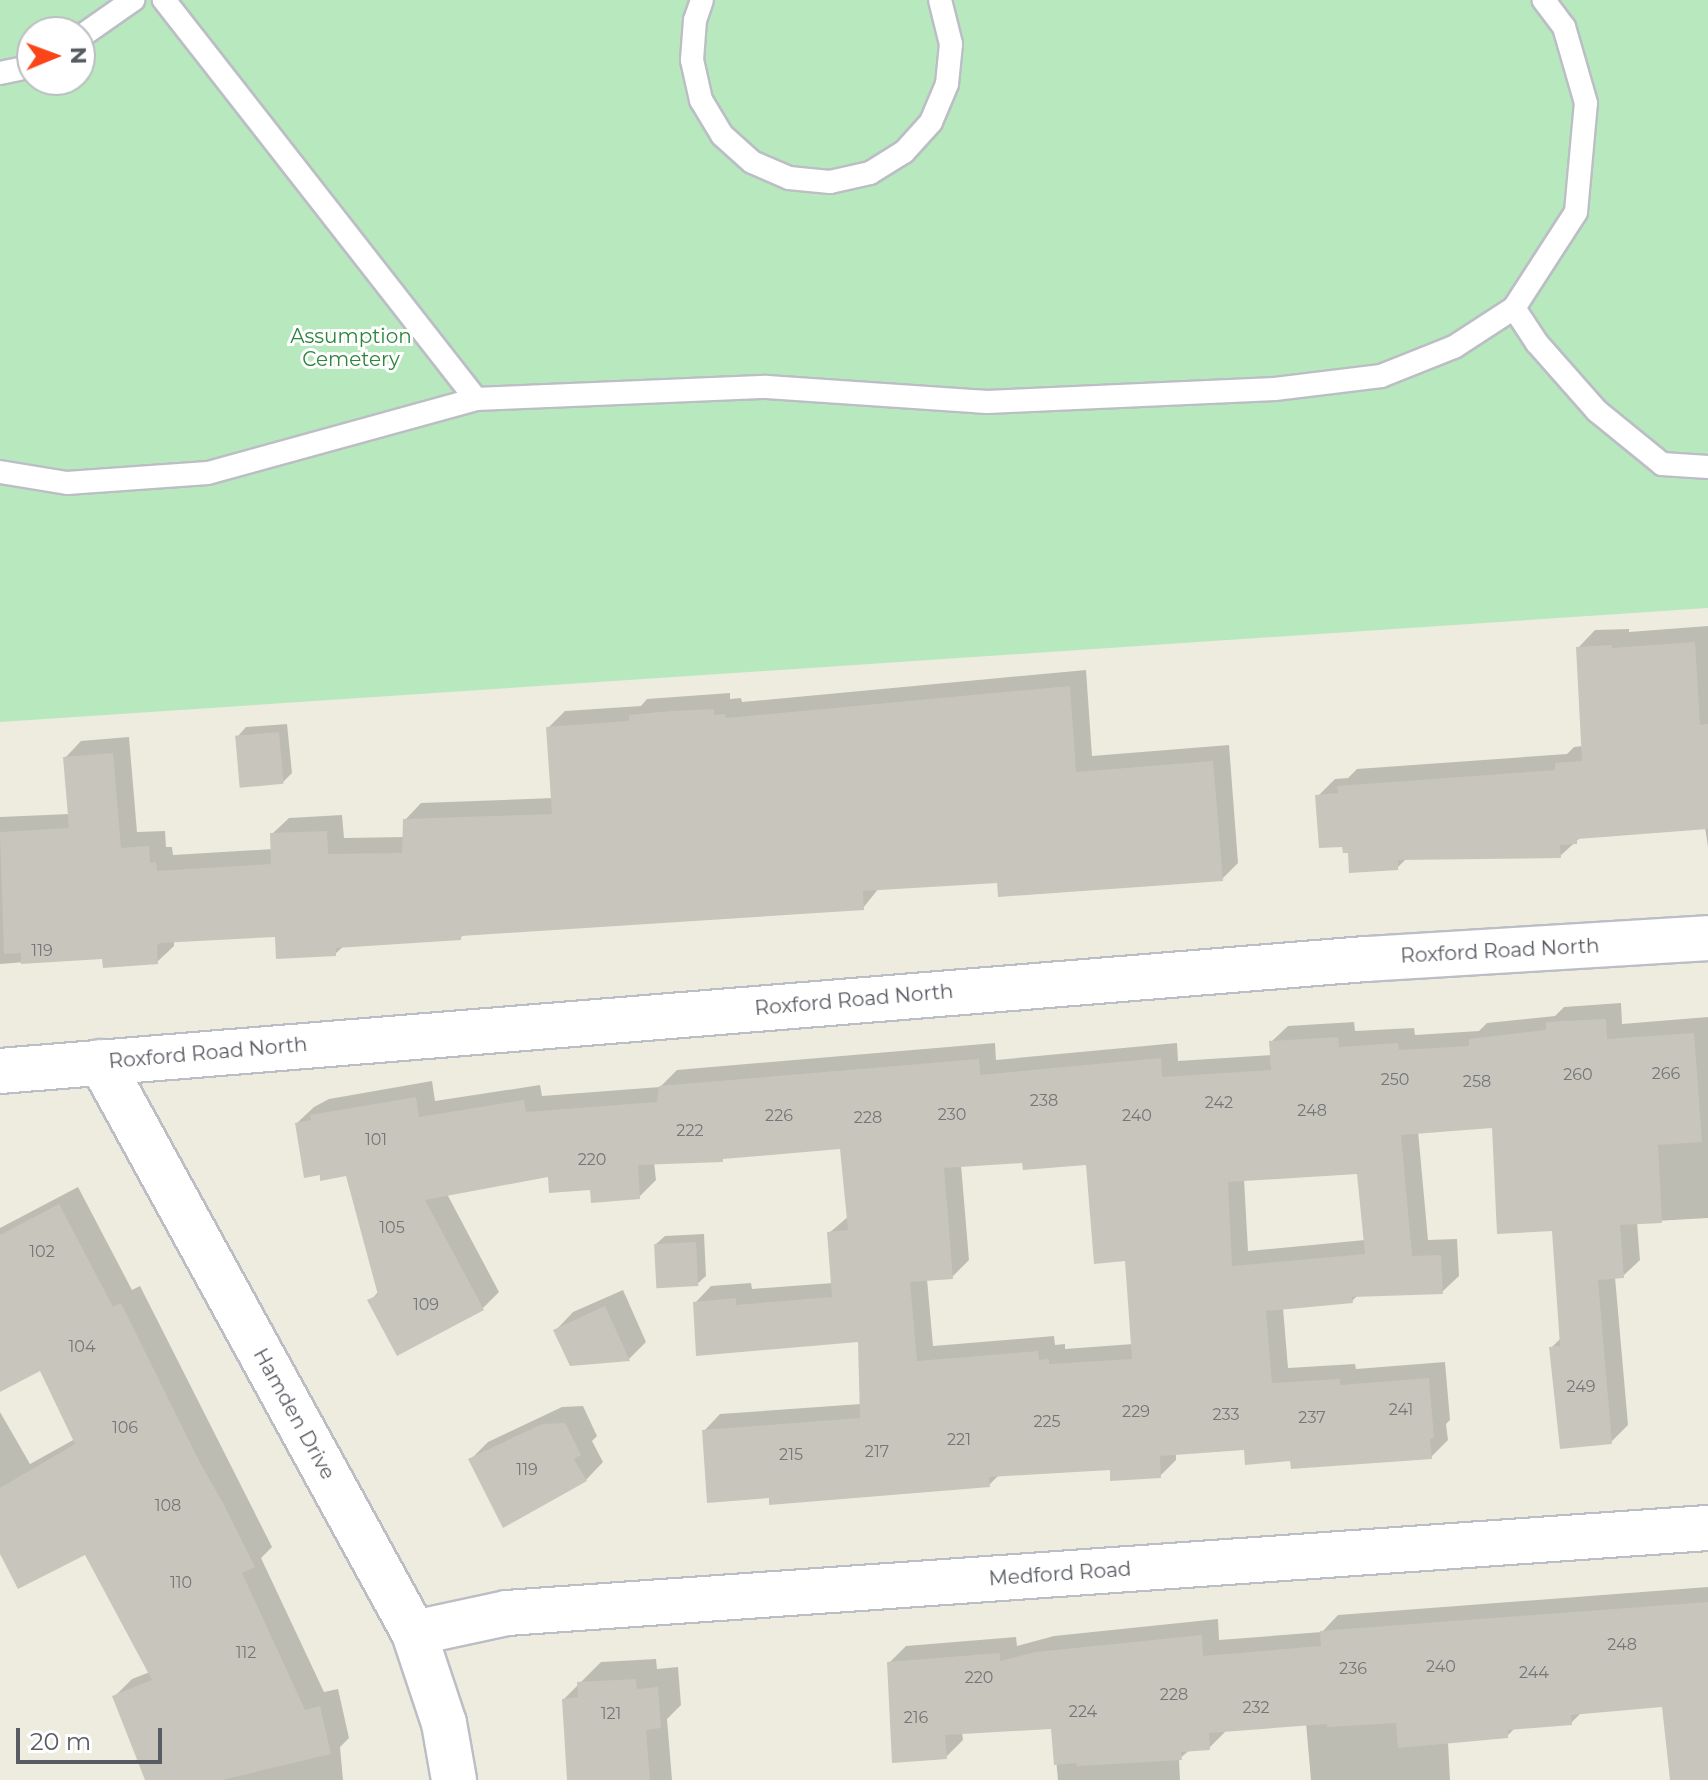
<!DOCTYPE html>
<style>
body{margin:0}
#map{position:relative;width:1708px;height:1780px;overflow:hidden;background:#edecdf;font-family:Montserrat,sans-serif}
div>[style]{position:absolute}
.green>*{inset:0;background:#b8e8be}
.shadow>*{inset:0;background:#0003}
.building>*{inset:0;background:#c8c6bc;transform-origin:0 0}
.roads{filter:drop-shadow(2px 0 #bcbec5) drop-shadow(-2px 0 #bcbec5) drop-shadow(0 2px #bcbec5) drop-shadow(0 -2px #bcbec5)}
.lane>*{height:22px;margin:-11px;padding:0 11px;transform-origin:11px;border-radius:11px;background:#fff}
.street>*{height:44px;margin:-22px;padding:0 22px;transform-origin:22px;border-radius:22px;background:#fff}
span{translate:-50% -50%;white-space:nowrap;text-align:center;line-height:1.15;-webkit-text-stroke:6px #fff;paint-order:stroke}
.number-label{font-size:16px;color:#747678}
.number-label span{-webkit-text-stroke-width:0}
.park-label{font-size:20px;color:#2c863b}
.street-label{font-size:20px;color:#585b62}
.north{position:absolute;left:16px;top:16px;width:80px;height:80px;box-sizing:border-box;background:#fff;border:2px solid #bcbdc0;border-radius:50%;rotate:89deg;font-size:22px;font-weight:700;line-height:32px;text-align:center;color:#585b62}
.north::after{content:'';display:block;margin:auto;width:28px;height:36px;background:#fb4518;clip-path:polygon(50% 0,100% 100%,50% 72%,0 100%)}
.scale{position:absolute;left:16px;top:1728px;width:146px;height:36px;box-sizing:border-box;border:4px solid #585b62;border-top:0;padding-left:10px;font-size:24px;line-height:28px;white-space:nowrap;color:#585b62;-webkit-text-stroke:6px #fff;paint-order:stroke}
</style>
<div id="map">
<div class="green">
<div style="clip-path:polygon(evenodd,0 0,1708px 0,1708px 608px,0 722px,0 0,32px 32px,80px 32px,80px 80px,32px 80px,32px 32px)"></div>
</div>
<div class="shadow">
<div style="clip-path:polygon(1708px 626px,1708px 847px,1705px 827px,1581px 837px,1560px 856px,1407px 858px,1397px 868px,1350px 851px,1318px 796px,1335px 779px,1348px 778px,1357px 769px,1567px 754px,1574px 747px,1583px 746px,1578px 648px,1595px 630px,1629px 629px,1629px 632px)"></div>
<div style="clip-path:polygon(1086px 670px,1092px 756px,1229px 745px,1238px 863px,1222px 879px,999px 881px,879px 888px,863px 908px,465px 934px,460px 938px,345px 945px,335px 954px,277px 935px,174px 940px,174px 946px,157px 962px,104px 956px,0 964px,0 817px,69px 814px,65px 758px,81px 741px,129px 737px,137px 832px,165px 831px,166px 847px,172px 847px,173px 855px,273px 849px,272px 834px,289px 818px,342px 815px,344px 838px,404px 837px,405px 820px,421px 803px,553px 798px,548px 728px,565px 711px,641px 706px,647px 699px,730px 693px,730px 699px,741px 698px,742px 702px)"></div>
<div style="clip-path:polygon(287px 724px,292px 773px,283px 782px,238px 736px,246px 727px)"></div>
<div style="clip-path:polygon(evenodd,1621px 1003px,1622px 1024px,1708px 1017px,1708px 1218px,1637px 1222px,1640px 1260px,1623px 1276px,1615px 1277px,1628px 1425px,1611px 1442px,1551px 1348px,1562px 1337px,1554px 1229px,1494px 1126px,1418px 1131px,1428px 1240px,1457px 1239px,1459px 1276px,1442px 1292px,1358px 1295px,1352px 1301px,1283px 1308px,1288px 1368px,1355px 1364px,1356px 1369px,1445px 1362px,1450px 1420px,1446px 1424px,1448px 1440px,1431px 1457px,1292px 1459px,1246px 1447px,1176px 1453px,1176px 1460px,1160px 1476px,1112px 1467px,1000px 1474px,989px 1485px,771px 1496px,704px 1431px,720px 1414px,861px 1404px,860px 1340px,695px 1303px,711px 1286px,751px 1283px,752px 1289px,833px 1283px,829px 1233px,849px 1216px,842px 1147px,654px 1162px,656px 1180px,639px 1197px,592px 1188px,550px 1174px,447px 1194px,499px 1292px,483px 1308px,370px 1301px,379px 1291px,347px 1174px,297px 1123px,314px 1107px,329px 1099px,432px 1081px,435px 1101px,540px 1085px,542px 1096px,660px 1087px,677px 1070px,995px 1043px,996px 1060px,1177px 1043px,1178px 1061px,1272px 1055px,1271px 1042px,1288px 1026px,1354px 1022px,1355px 1031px,1414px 1028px,1415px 1035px,1479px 1031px,1487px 1023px,1555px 1016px,1564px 1007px,1621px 1003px,1024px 1161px,1088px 1163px,1127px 1259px,1133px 1344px,1065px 1349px,1065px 1344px,1055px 1345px,1054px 1336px,933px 1346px,927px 1279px,952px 1277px,969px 1260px,961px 1165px,1024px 1161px,1621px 1003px,1359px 1172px,1365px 1240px,1248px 1251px,1244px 1179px,1359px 1172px)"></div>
<div style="clip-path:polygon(78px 1187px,132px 1290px,140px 1286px,272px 1547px,261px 1558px,324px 1692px,338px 1689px,349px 1738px,340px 1747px,343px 1780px,173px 1780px,114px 1697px,132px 1679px,150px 1672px,86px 1552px,0 1550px,0 1412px,30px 1464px,75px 1439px,40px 1368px,0 1389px,0 1228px)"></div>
<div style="clip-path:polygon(704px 1234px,706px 1276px,697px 1284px,656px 1244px,665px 1236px)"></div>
<div style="clip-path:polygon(623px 1290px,646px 1342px,629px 1359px,556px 1330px,573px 1312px)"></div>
<div style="clip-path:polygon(583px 1406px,597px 1436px,592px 1441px,603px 1462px,586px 1480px,504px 1525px,470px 1460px,488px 1442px,562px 1407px)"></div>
<div style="clip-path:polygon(1708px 1587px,1708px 1780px,1672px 1780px,1663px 1705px,1582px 1712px,1571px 1723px,1516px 1727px,1507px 1736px,1448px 1742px,1450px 1780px,1311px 1780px,1306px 1723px,1226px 1731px,1209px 1748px,1191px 1749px,1179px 1759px,1180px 1780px,1058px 1780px,1053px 1727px,962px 1732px,963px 1740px,946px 1757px,889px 1663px,906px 1646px,1016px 1637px,1017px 1646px,1054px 1636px,1218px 1619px,1219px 1640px,1322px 1632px,1338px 1615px)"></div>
<div style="clip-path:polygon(656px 1659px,657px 1669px,678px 1667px,681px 1705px,667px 1719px,672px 1780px,571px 1780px,564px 1699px,601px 1662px)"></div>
</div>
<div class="building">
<div style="clip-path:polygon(1695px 642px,1700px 725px,1708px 724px,1708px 829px,1577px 839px,1577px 844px,1560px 845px,1561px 858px,1398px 860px,1398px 870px,1349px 873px,1348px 853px,1343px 853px,1342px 847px,1319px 848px,1315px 795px,1338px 793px,1337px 786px,1555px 770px,1555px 763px,1582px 761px,1576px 647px,1612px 645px,1612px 648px)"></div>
<div style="clip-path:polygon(1070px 686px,1076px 772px,1213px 761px,1223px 881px,998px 897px,997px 883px,863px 891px,864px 910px,461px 936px,461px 940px,336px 948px,336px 956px,276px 959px,275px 937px,160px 943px,157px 946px,158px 964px,103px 968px,102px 959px,21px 964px,21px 953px,4px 954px,0 832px,69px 828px,63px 757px,113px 753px,121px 848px,149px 846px,150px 863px,156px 862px,157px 871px,271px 864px,270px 833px,327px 831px,328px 854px,402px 853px,403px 819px,552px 814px,546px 727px,629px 721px,629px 715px,672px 711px,714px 709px,714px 715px,725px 714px,726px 718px)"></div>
<div style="left:279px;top:732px;width:52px;height:44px;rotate:85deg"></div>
<div style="clip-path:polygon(evenodd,1606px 1019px,1607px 1039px,1694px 1033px,1702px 1142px,1658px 1145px,1662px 1223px,1620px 1225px,1624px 1278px,1598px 1280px,1612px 1444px,1560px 1449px,1549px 1347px,1560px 1346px,1552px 1231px,1497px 1234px,1492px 1128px,1401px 1135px,1412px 1256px,1441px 1255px,1443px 1294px,1352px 1297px,1353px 1303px,1266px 1311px,1272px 1383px,1340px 1379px,1340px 1385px,1429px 1378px,1434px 1438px,1430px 1439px,1432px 1459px,1291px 1469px,1290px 1461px,1245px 1465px,1244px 1450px,1160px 1456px,1161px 1478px,1110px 1481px,1110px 1470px,989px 1477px,990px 1487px,769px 1505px,769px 1498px,707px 1503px,702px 1430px,860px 1418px,858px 1342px,696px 1356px,693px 1302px,736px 1298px,736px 1305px,832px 1297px,827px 1232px,848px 1230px,840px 1149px,723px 1159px,723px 1162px,638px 1165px,640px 1199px,591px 1203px,590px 1190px,549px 1193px,548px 1177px,425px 1200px,484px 1310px,397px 1356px,367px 1300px,378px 1295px,346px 1176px,320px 1181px,320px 1175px,304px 1178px,295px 1123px,311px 1120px,310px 1115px,416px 1097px,419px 1117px,524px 1100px,526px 1112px,657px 1102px,659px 1086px,979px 1059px,980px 1075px,1161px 1058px,1162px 1077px,1271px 1070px,1269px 1041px,1338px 1037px,1339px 1047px,1398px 1043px,1399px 1050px,1469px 1046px,1469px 1039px,1546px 1030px,1546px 1022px,1606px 1019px,1022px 1163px,1023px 1170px,1086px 1165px,1094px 1264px,1125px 1261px,1132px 1359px,1049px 1364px,1049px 1359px,1039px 1360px,1038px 1351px,917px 1361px,910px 1282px,953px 1279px,944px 1168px,1022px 1163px,1606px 1019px,1357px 1174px,1365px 1254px,1232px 1266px,1228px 1182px,1357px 1174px)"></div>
<div style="clip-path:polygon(59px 1204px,113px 1307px,121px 1303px,198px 1459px,224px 1505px,255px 1567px,242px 1573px,305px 1710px,320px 1706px,331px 1754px,222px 1780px,145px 1780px,112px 1696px,152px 1680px,85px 1555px,18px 1589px,0 1554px,0 1488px,75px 1444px,40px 1371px,0 1392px,0 1235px)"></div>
<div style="left:696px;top:1242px;width:44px;height:42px;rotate:87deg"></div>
<div style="clip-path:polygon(605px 1306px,630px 1361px,570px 1366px,553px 1330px)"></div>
<div style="clip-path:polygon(565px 1423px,581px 1455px,574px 1459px,587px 1481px,503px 1528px,468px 1459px,542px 1424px)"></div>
<div style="clip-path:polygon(1708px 1602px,1708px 1780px,1670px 1780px,1662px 1707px,1571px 1715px,1572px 1725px,1508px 1730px,1508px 1738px,1398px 1748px,1396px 1723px,1327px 1727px,1327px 1724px,1209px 1733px,1210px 1750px,1181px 1752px,1182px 1760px,1077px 1766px,1076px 1763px,1054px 1765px,1051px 1729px,945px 1735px,947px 1759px,892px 1763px,887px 1662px,1000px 1653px,1000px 1661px,1036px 1652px,1202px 1635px,1203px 1656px,1321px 1646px,1320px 1631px)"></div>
<div style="clip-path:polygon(636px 1679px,637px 1689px,658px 1687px,661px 1728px,646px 1730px,650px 1780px,567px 1780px,562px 1699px,578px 1697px,577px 1682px)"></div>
</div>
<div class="roads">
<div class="lane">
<div style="left:702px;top:0;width:21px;rotate:109deg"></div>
<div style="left:695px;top:20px;width:40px;rotate:94.3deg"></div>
<div style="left:692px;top:60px;width:41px;rotate:77.3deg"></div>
<div style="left:701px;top:100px;width:41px;rotate:59deg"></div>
<div style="left:722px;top:135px;width:40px;rotate:42deg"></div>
<div style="left:752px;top:162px;width:40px;rotate:23.4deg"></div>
<div style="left:789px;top:178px;width:41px;rotate:5.6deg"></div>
<div style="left:830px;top:182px;width:41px;rotate:-12.7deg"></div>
<div style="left:870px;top:173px;width:40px;rotate:-32deg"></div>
<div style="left:904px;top:152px;width:40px;rotate:-48deg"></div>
<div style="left:931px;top:122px;width:41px;rotate:-67.2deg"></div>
<div style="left:947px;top:84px;width:40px;rotate:-84.3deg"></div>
<div style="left:951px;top:44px;width:45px;rotate:-104deg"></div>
<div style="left:80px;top:37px;width:65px;rotate:-34.9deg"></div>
<div style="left:0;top:73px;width:33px;rotate:-12deg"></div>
<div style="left:1514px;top:308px;width:42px;rotate:56.7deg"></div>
<div style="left:1537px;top:343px;width:91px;rotate:48.6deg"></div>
<div style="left:1597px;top:411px;width:84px;rotate:39.2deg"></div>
<div style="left:1662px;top:464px;width:46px;rotate:3.7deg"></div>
<div style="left:476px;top:399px;width:291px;rotate:-2.4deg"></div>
<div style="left:767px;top:387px;width:221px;rotate:3.9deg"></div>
<div style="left:987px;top:402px;width:288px;rotate:-2.6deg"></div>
<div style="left:1275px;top:389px;width:107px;rotate:-7deg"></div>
<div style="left:1381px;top:376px;width:79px;rotate:-21.7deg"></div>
<div style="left:1454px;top:347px;width:72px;rotate:-33deg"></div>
<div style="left:1514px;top:308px;width:114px;rotate:-57.1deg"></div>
<div style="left:1576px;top:212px;width:109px;rotate:-84.8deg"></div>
<div style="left:1586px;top:103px;width:79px;rotate:-106.1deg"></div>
<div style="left:1564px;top:27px;width:34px;rotate:-127deg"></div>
<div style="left:0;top:472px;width:68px;rotate:9.3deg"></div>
<div style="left:67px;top:483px;width:141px;rotate:-4.1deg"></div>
<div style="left:208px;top:473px;width:278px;rotate:-15.4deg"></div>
<div style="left:476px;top:399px;width:507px;rotate:-128.02deg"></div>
</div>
<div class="street">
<div style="left:101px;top:1062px;width:651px;rotate:61.27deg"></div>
<div style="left:414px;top:1633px;width:95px;rotate:71.6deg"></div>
<div style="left:444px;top:1723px;width:58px;rotate:80deg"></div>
<div style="left:0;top:1071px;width:1371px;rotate:-4.69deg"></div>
<div style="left:1366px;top:959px;width:343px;rotate:-3.5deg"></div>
<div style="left:414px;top:1633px;width:95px;rotate:-12.1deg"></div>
<div style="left:507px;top:1613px;width:1204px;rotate:-4.05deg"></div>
</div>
</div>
<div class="number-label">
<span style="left:42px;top:951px">119</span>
<span style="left:1666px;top:1074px">266</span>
<span style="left:1578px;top:1075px">260</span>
<span style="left:1395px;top:1080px">250</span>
<span style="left:1477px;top:1082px">258</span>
<span style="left:1044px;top:1101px">238</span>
<span style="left:1219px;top:1103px">242</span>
<span style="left:1312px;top:1111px">248</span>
<span style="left:952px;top:1115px">230</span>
<span style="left:779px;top:1116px">226</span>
<span style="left:1137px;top:1116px">240</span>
<span style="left:868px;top:1118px">228</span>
<span style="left:690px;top:1131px">222</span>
<span style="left:376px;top:1140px">101</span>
<span style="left:592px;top:1160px">220</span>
<span style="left:392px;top:1228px">105</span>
<span style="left:42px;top:1252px">102</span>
<span style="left:426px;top:1305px">109</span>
<span style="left:82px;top:1347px">104</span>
<span style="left:1581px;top:1387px">249</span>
<span style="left:1401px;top:1410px">241</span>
<span style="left:1136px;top:1412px">229</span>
<span style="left:1226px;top:1415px">233</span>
<span style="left:1312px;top:1418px">237</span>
<span style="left:1047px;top:1422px">225</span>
<span style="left:125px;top:1428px">106</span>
<span style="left:959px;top:1440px">221</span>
<span style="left:877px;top:1452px">217</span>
<span style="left:791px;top:1455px">215</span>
<span style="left:527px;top:1470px">119</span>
<span style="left:168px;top:1506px">108</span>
<span style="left:181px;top:1583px">110</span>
<span style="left:1622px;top:1645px">248</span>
<span style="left:246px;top:1653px">112</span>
<span style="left:1441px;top:1667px">240</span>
<span style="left:1353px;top:1669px">236</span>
<span style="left:1534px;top:1673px">244</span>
<span style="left:979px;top:1678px">220</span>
<span style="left:1174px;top:1695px">228</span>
<span style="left:1256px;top:1708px">232</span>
<span style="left:1083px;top:1712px">224</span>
<span style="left:611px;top:1714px">121</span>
<span style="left:916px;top:1718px">216</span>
</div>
<div class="park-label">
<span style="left:351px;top:348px">Assumption<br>Cemetery</span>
</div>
<div class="street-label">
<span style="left:1500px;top:951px;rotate:-3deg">Roxford Road North</span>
<span style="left:854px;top:1000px;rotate:-5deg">Roxford Road North</span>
<span style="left:208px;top:1053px;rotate:-5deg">Roxford Road North</span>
<span style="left:294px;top:1414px;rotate:61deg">Hamden Drive</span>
<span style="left:1060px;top:1574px;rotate:-4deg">Medford Road</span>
</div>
<div class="north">N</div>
<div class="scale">20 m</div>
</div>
